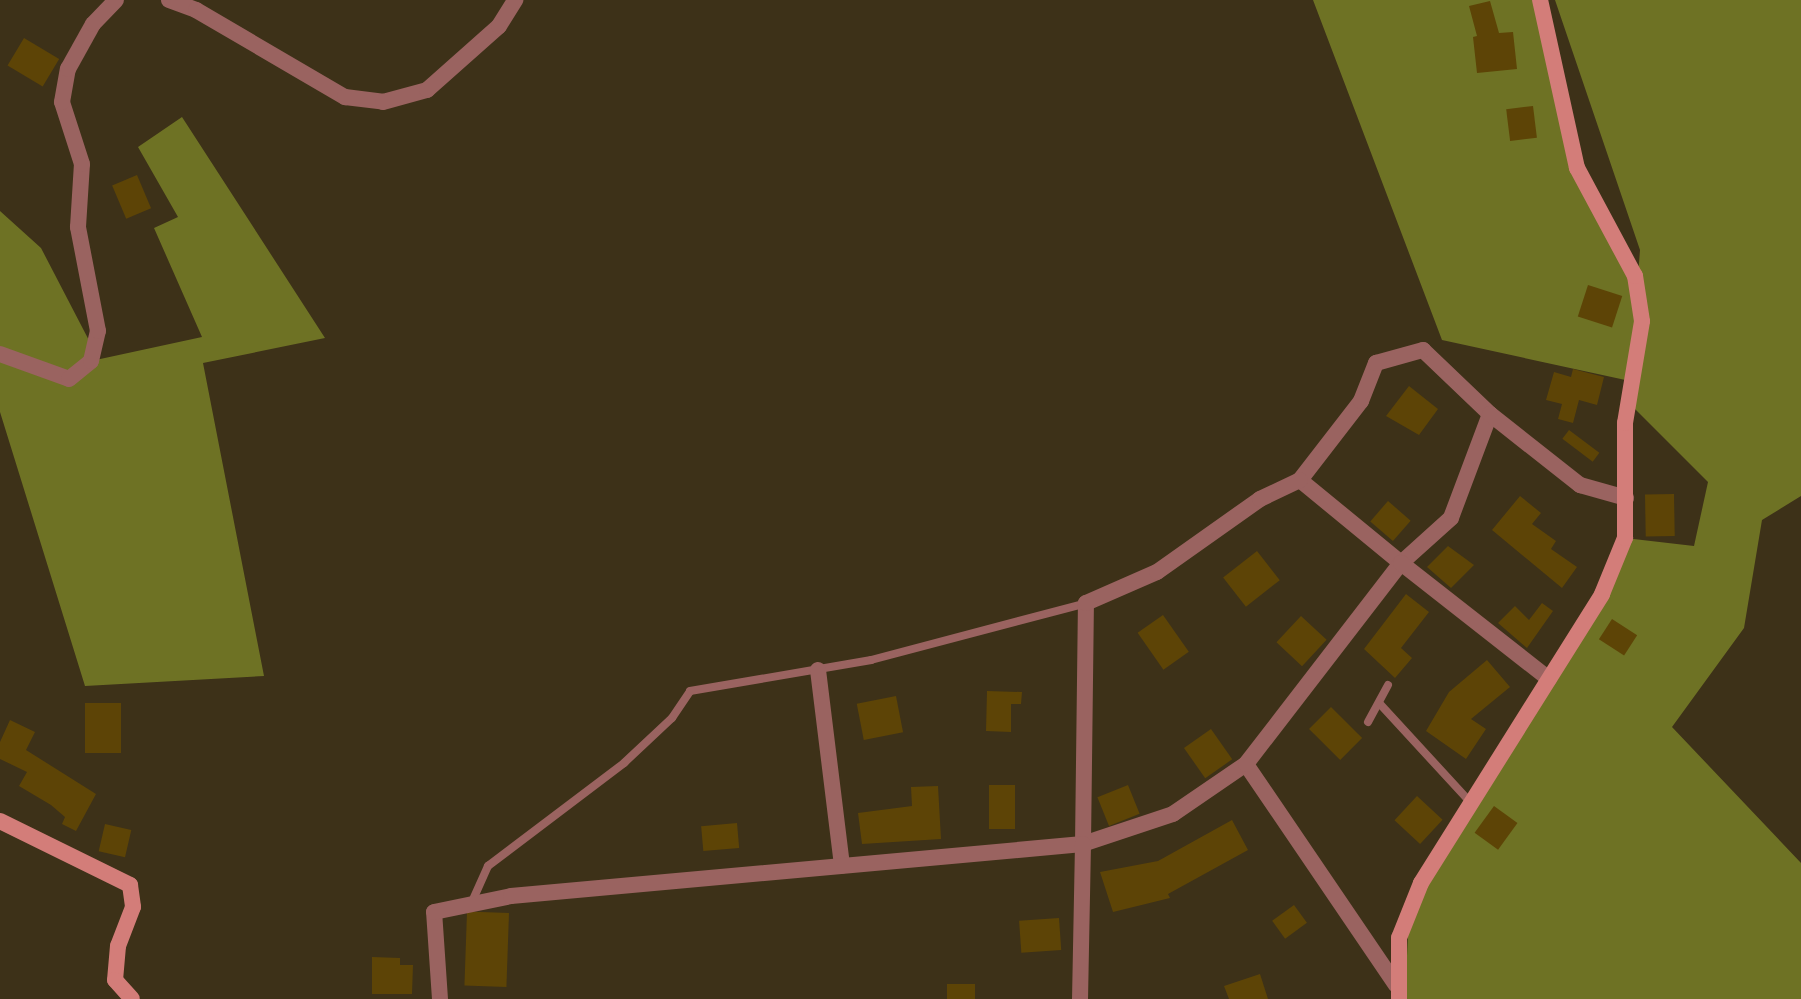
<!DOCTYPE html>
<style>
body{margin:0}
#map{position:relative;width:1801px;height:999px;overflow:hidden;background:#3d3118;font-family:"DejaVu Sans",sans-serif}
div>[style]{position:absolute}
.forest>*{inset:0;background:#6e7224}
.building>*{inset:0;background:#5d4406;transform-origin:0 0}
.lane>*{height:8px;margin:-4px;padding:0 4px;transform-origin:4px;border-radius:4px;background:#9a6360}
.street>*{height:16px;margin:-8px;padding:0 8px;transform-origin:8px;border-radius:8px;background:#9a6360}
.secondary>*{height:16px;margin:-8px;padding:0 8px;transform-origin:8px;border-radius:8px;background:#d37d79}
span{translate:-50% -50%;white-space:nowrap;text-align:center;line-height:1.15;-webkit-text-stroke:8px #33270e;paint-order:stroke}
</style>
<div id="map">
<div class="forest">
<div style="clip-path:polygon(1313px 0,1537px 0,1570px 147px,1635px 276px,1635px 316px,1640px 250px,1555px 0,1801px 0,1801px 496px,1762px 520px,1744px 628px,1672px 727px,1801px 863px,1801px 999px,1405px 999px,1409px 912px,1602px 595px,1625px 538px,1694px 546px,1708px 482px,1629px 403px,1630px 381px,1442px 340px)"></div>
<div style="clip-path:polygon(182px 117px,325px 338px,203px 363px,264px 676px,85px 686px,0 412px,0 211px,41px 248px,94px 350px,91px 361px,202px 337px,154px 228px,178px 217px,138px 147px)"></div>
</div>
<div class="building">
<div style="clip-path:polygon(1490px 1px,1499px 33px,1513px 32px,1517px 69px,1477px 73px,1473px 37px,1477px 36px,1469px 6px)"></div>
<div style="left:24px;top:38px;width:41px;height:32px;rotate:31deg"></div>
<div style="left:1533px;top:106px;width:32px;height:27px;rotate:83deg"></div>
<div style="left:137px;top:175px;width:36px;height:27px;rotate:67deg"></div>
<div style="left:1588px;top:285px;width:36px;height:33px;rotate:18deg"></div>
<div style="clip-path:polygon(1573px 369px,1604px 377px,1597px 405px,1579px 400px,1573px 423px,1558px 419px,1562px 404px,1546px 400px,1554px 372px,1571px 377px)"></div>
<div style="clip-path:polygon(1409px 386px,1438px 409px,1419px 435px,1386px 416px)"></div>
<div style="left:1569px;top:430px;width:38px;height:11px;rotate:37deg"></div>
<div style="left:1674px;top:494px;width:42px;height:29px;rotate:89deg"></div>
<div style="clip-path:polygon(1520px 496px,1541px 513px,1532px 524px,1556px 541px,1551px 549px,1577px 567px,1562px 588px,1492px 530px)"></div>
<div style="left:1388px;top:501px;width:30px;height:27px;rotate:41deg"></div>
<div style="clip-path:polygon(1448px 546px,1474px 565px,1451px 588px,1427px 567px)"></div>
<div style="left:1257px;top:551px;width:37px;height:43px;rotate:52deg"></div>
<div style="clip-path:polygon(1406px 594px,1429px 612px,1401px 648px,1412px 658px,1395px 678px,1364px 649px)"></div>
<div style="clip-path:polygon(1542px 603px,1553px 611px,1527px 648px,1498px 623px,1515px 606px,1529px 620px)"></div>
<div style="left:1163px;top:615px;width:45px;height:31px;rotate:55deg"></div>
<div style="left:1301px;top:616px;width:35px;height:36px;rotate:43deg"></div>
<div style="left:1612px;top:619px;width:30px;height:24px;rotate:33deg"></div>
<div style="clip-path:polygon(1487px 660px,1510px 687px,1471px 719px,1486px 729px,1466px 759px,1426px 731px,1449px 692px)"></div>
<div style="clip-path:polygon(987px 691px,1022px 692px,1021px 704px,1011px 704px,1011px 732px,986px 731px)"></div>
<div style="left:896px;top:696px;width:37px;height:40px;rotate:79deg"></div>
<div style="left:85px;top:703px;width:36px;height:50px"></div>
<div style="left:1331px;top:707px;width:44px;height:31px;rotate:45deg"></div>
<div style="clip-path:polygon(10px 720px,35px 732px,26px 750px,96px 794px,76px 831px,62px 824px,65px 817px,51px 805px,19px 786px,27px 772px,0 759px,0 742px)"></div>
<div style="left:1211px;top:729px;width:37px;height:33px;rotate:55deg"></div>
<div style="left:989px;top:785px;width:26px;height:44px"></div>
<div style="left:1128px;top:785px;width:31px;height:33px;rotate:68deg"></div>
<div style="clip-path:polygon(938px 786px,941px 839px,862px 844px,858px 813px,912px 806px,911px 787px)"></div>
<div style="left:1417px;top:796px;width:35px;height:33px;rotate:43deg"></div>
<div style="left:1494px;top:806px;width:29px;height:33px;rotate:36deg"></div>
<div style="clip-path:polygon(1232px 820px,1248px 850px,1168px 894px,1170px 898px,1113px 912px,1100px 872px,1158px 861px)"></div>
<div style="left:737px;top:823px;width:25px;height:36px;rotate:85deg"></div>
<div style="left:105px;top:824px;width:27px;height:28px;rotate:13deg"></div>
<div style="left:1294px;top:905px;width:22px;height:27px;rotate:54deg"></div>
<div style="left:509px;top:913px;width:74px;height:42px;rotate:92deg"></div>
<div style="left:1059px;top:918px;width:32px;height:40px;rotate:86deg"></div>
<div style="clip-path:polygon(372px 957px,400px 958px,400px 965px,413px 965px,412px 994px,372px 994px)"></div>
<div style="clip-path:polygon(1260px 974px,1268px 999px,1229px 999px,1224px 986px)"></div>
<div style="left:947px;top:984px;width:28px;height:15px"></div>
</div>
<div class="lane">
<div style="left:1380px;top:704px;width:134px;rotate:47.4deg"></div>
<div style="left:1368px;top:722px;width:42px;rotate:-61.6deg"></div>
<div style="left:471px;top:904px;width:42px;rotate:-65.9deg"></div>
<div style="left:488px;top:866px;width:171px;rotate:-37.1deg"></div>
<div style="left:624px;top:763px;width:66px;rotate:-43.2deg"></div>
<div style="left:672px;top:718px;width:32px;rotate:-56deg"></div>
<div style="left:690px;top:691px;width:184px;rotate:-9.7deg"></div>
<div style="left:871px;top:660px;width:222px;rotate:-14.8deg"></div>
</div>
<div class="street">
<div style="left:169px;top:0;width:29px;rotate:20deg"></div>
<div style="left:196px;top:10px;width:173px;rotate:30.3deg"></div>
<div style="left:345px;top:97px;width:38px;rotate:7deg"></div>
<div style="left:383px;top:102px;width:46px;rotate:-15.3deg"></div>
<div style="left:427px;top:90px;width:96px;rotate:-41.6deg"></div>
<div style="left:499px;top:26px;width:31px;rotate:-58deg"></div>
<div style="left:1423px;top:350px;width:93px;rotate:43.7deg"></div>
<div style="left:1490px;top:414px;width:111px;rotate:110.6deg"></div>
<div style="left:1451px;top:518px;width:67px;rotate:138deg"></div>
<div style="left:1401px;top:563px;width:131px;rotate:-140.6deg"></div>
<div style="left:1300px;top:480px;width:100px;rotate:-52.3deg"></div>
<div style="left:1361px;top:401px;width:41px;rotate:-68.5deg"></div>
<div style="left:1376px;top:363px;width:49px;rotate:-15.5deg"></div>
<div style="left:0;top:354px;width:73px;rotate:19.9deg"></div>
<div style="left:69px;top:379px;width:28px;rotate:-39deg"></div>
<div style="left:91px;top:361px;width:31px;rotate:-77deg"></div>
<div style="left:98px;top:331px;width:106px;rotate:-100.9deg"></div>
<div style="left:78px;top:227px;width:63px;rotate:-86.4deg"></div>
<div style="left:82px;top:164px;width:65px;rotate:-107.9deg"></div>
<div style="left:62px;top:102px;width:34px;rotate:-80deg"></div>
<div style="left:68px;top:69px;width:51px;rotate:-60.9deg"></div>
<div style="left:93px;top:24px;width:33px;rotate:-46deg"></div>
<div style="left:1490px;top:414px;width:115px;rotate:38.3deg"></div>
<div style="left:1580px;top:485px;width:48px;rotate:15.8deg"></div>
<div style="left:818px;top:670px;width:197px;rotate:83deg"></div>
<div style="left:1246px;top:764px;width:88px;rotate:145.6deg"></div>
<div style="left:1173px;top:814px;width:95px;rotate:161.6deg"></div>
<div style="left:1083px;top:844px;width:241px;rotate:-89.3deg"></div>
<div style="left:1086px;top:603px;width:77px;rotate:-23.6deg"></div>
<div style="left:1157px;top:572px;width:126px;rotate:-35.3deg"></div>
<div style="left:1260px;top:499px;width:44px;rotate:-25.4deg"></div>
<div style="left:1396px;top:985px;width:267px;rotate:-124.2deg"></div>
<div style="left:1246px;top:764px;width:254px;rotate:-52.4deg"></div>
<div style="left:1401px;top:563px;width:188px;rotate:38.1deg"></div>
<div style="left:440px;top:999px;width:87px;rotate:-93.9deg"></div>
<div style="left:434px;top:912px;width:79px;rotate:-11.7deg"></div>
<div style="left:511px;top:896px;width:574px;rotate:-5.19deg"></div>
<div style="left:1083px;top:844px;width:155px;rotate:91.1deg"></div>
</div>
<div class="secondary">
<div style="left:0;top:821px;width:145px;rotate:26.2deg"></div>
<div style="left:130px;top:885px;width:22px;rotate:82deg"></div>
<div style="left:133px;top:907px;width:42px;rotate:111deg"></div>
<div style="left:118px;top:946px;width:34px;rotate:95deg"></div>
<div style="left:115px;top:980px;width:25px;rotate:48deg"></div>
<div style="left:1399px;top:999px;width:61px;rotate:-90deg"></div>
<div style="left:1399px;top:938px;width:59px;rotate:-68.2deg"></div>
<div style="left:1421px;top:883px;width:341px;rotate:-57.9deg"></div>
<div style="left:1602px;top:594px;width:61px;rotate:-67.7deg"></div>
<div style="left:1625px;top:538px;width:115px;rotate:-90deg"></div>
<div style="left:1625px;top:423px;width:103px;rotate:-80.5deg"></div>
<div style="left:1642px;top:321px;width:46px;rotate:-98.8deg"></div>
<div style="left:1635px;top:276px;width:123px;rotate:-118.2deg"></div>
<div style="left:1577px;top:168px;width:172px;rotate:-102.4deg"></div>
</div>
</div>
